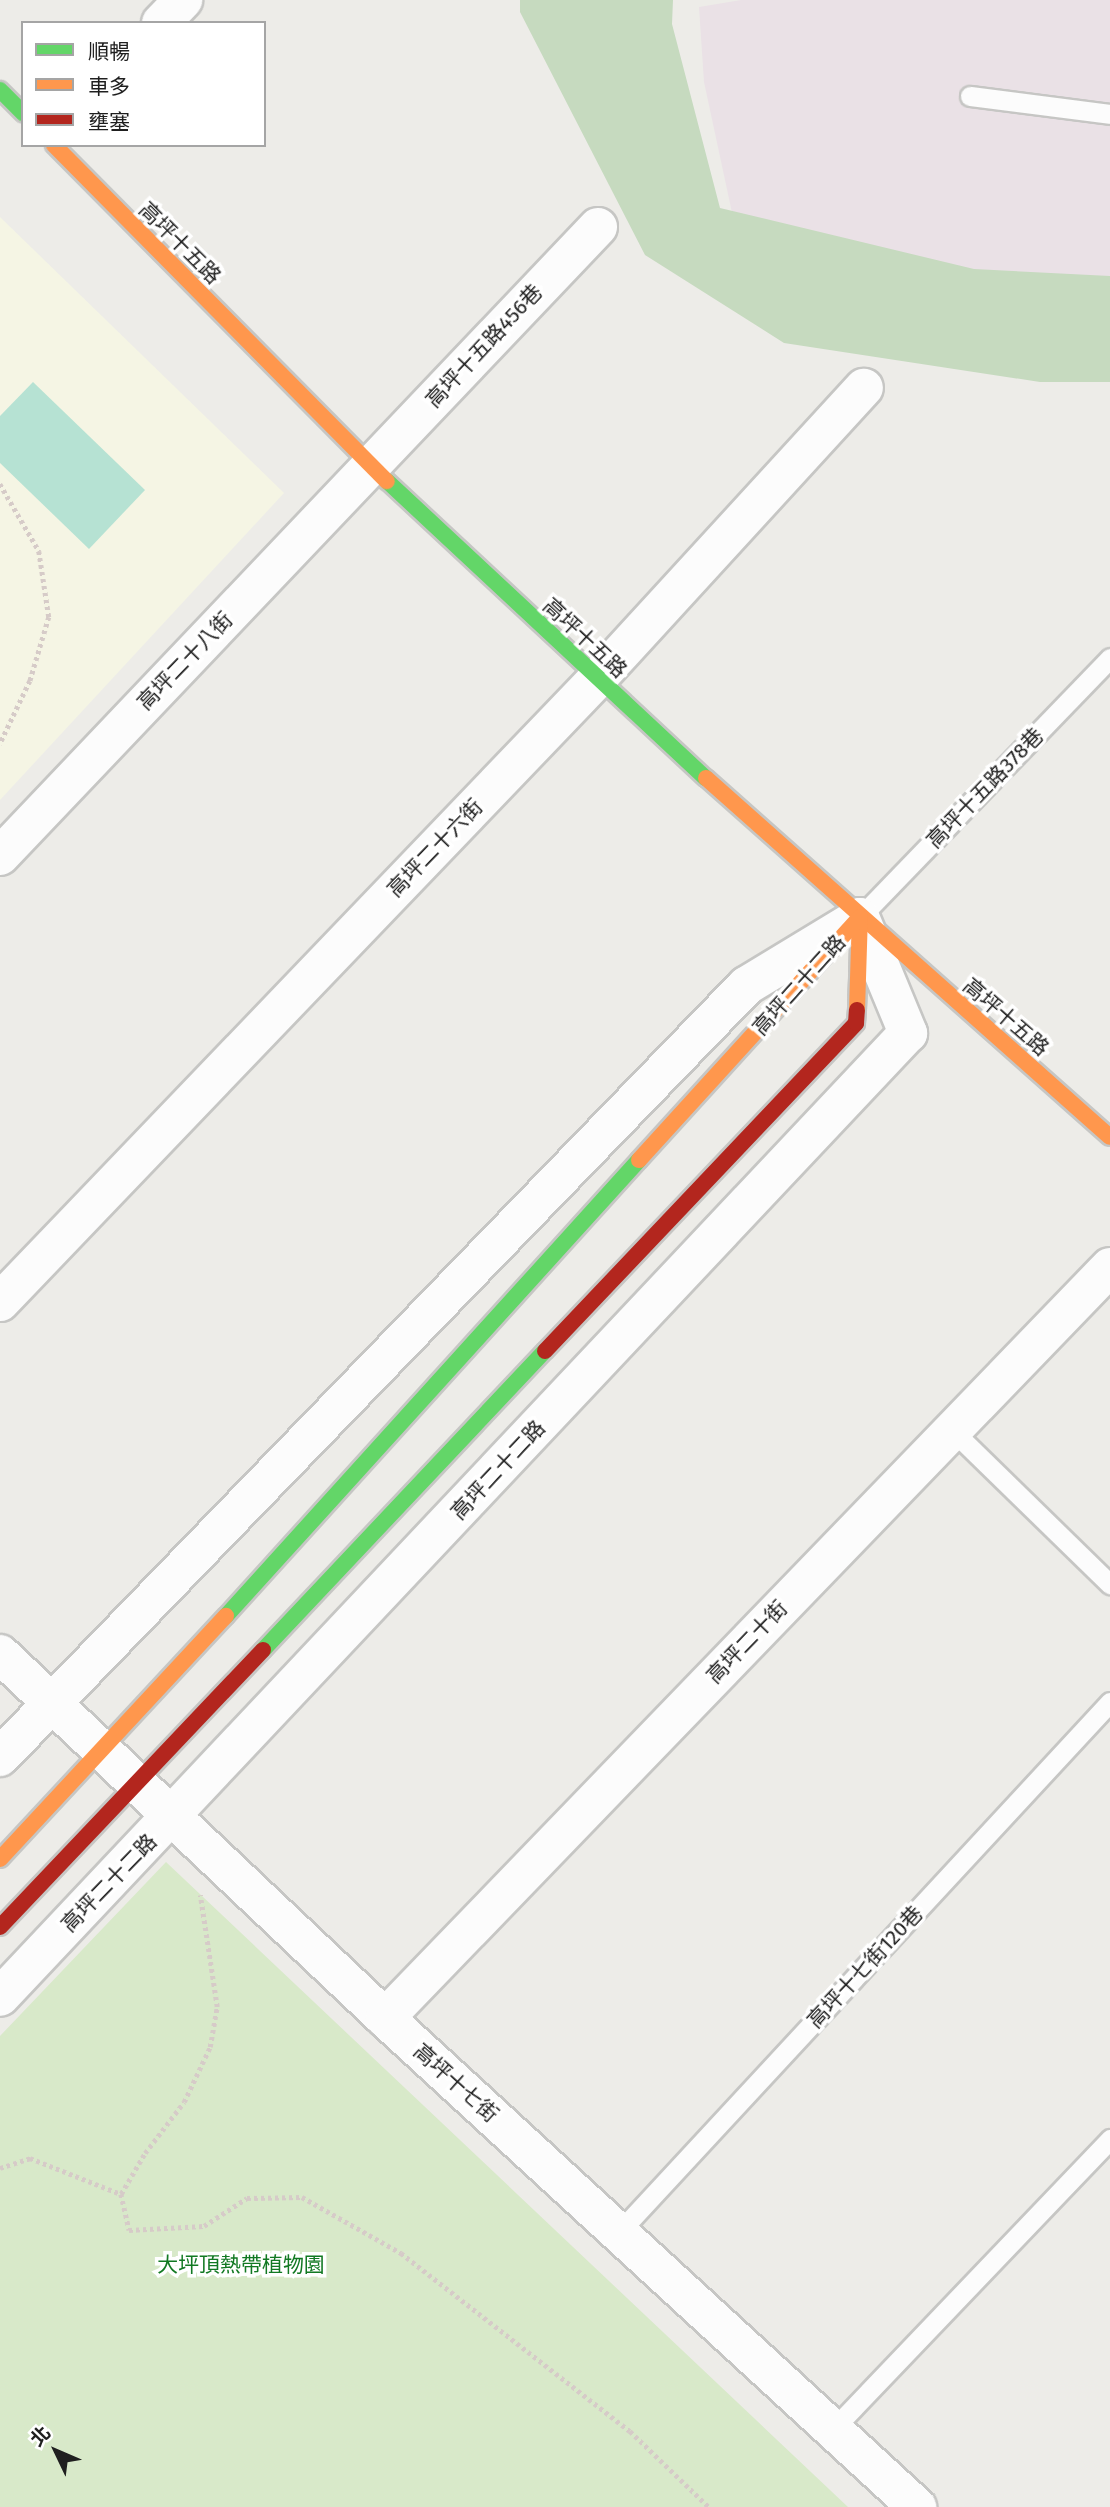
<!DOCTYPE html>
<meta charset="utf-8">
<style>
body{margin:0}
#map{position:relative;width:1110px;height:2507px;overflow:hidden;background:#edece8;font-family:"Fira Sans","Noto Sans TC",sans-serif}
div>[style]{position:absolute}
.industrial>*{inset:0;background:#eae1e6}
.education>*{inset:0;background:#f5f5e4}
.grass>*{inset:0;background:#d8e9c9}
.forest>*{inset:0;background:#c6dabf}
.pitch>*{inset:0;background:#b6e2d3}
.path>*{height:4.5px;margin-top:-2.25px;transform-origin:0;background:repeating-linear-gradient(90deg,#d6cbc8 0 3.5px,transparent 0 7px)}
.roads{filter:drop-shadow(2px 0 #c6c6c4) drop-shadow(-2px 0 #c6c6c4) drop-shadow(0 2px #c6c6c4) drop-shadow(0 -2px #c6c6c4)}
.lane>*{height:19px;margin:-9.5px;padding:0 9.5px;transform-origin:9.5px;border-radius:9.5px;background:#fcfcfc}
.street>*{height:38px;margin:-19px;padding:0 19px;transform-origin:19px;border-radius:19px;background:#fcfcfc}
.fast>*{height:16px;margin:-8px;padding:0 8px;transform-origin:8px;border-radius:8px;background:#63d668}
.slow>*{height:16px;margin:-8px;padding:0 8px;transform-origin:8px;border-radius:8px;background:#ff974d}
.jam>*{height:16px;margin:-8px;padding:0 8px;transform-origin:8px;border-radius:8px;background:#b3261e}
span{translate:-50% -50%;white-space:nowrap;text-align:center;line-height:1.15;-webkit-text-stroke:7px #fff;paint-order:stroke}
.street-label{font-size:21px;color:#1f1f1f}
.park-label{font-size:21px;color:#127923}
.legend{position:absolute;left:21px;top:21px;width:245px;height:126px;box-sizing:border-box;background:#fff;border:2px solid #a5a5a5;margin:0;padding:9px 12px;list-style:none;font-size:21px;color:#1f1f1f}
.legend li{display:flex;align-items:center;gap:14px;height:35px}
.legend b{width:35px;border:2px solid #a5a5a5}
.north{position:absolute;left:21px;top:2416px;width:70px;height:70px;-webkit-text-stroke:5px #fff;paint-order:stroke;rotate:314deg;font-size:19px;font-weight:700;line-height:28px;text-align:center;color:#1f1f1f}
.north::after{content:'';display:block;margin:auto;width:24px;height:32px;background:#1f1f1f;clip-path:polygon(50% 0,100% 100%,50% 72%,0 100%)}
</style>
<div id="map">
<div class="industrial">
<div style="clip-path:polygon(741px 0,1110px 0,1110px 280px,1028px 291px,734px 222px,704px 82px,699px 7px)"></div>
</div>
<div class="education">
<div style="clip-path:polygon(0 217px,284px 493px,0 800px)"></div>
</div>
<div class="grass">
<div style="clip-path:polygon(166px 1862px,830px 2490px,848px 2507px,0 2507px,0 2036px)"></div>
</div>
<div class="forest">
<div style="clip-path:polygon(520px 0,673px 0,672px 24px,720px 208px,974px 269px,1110px 276px,1110px 382px,1040px 382px,784px 343px,645px 255px,520px 12px)"></div>
</div>
<div class="pitch">
<div style="clip-path:polygon(33px 382px,145px 490px,89px 549px,0 463px,0 416px)"></div>
</div>
<div class="path">
<div style="left:0;top:484px;width:78px;rotate:59.8deg"></div>
<div style="left:39px;top:551px;width:67px;rotate:81.4deg"></div>
<div style="left:49px;top:617px;width:67px;rotate:106.5deg"></div>
<div style="left:30px;top:681px;width:70px;rotate:115.5deg"></div>
<div style="left:0;top:2168px;width:32px;rotate:-18deg"></div>
<div style="left:30px;top:2158px;width:98px;rotate:21.6deg"></div>
<div style="left:121px;top:2194px;width:48px;rotate:-59.7deg"></div>
<div style="left:145px;top:2153px;width:64px;rotate:-52.6deg"></div>
<div style="left:184px;top:2102px;width:61px;rotate:-64.7deg"></div>
<div style="left:210px;top:2047px;width:41px;rotate:-80.1deg"></div>
<div style="left:217px;top:2007px;width:113px;rotate:-98.6deg"></div>
<div style="left:121px;top:2194px;width:37px;rotate:77deg"></div>
<div style="left:129px;top:2230px;width:75px;rotate:-3.1deg"></div>
<div style="left:204px;top:2226px;width:51px;rotate:-33.1deg"></div>
<div style="left:247px;top:2198px;width:55px;rotate:-1deg"></div>
<div style="left:302px;top:2197px;width:114px;rotate:29.5deg"></div>
<div style="left:401px;top:2253px;width:290px;rotate:37.9deg"></div>
<div style="left:630px;top:2431px;width:110px;rotate:43.9deg"></div>
</div>
<div class="roads">
<div class="lane">
<div style="left:970px;top:96px;width:141px;rotate:7.3deg"></div>
<div style="left:860px;top:917px;width:360px;rotate:-46deg"></div>
<div style="left:952px;top:1430px;width:221px;rotate:44.3deg"></div>
<div style="left:620px;top:2231px;width:721px;rotate:-47.19deg"></div>
<div style="left:834px;top:2428px;width:400px;rotate:-46.3deg"></div>
</div>
<div class="street">
<div style="left:161px;top:23px;width:32px;rotate:-46deg"></div>
<div style="left:0;top:856px;width:868px;rotate:-46.45deg"></div>
<div style="left:0;top:1302px;width:863px;rotate:-46.22deg"></div>
<div style="left:597px;top:679px;width:395px;rotate:-47.5deg"></div>
<div style="left:0;top:1654px;width:530px;rotate:43.39deg"></div>
<div style="left:385px;top:2018px;width:723px;rotate:42.59deg"></div>
<div style="left:0;top:1757px;width:1073px;rotate:-45.94deg"></div>
<div style="left:746px;top:986px;width:133px;rotate:-31.2deg"></div>
<div style="left:860px;top:917px;width:126px;rotate:67.5deg"></div>
<div style="left:908px;top:1033px;width:1324px;rotate:133.29deg"></div>
<div style="left:385px;top:2018px;width:1044px;rotate:-46.01deg"></div>
</div>
<div class="fast">
<div style="left:0;top:90px;width:33px;rotate:45deg"></div>
<div style="left:387px;top:481px;width:436px;rotate:43deg"></div>
<div style="left:226px;top:1616px;width:615px;rotate:-47.83deg"></div>
<div style="left:263px;top:1650px;width:411px;rotate:-46.7deg"></div>
</div>
<div class="slow">
<div style="left:54px;top:145px;width:473px;rotate:45.3deg"></div>
<div style="left:706px;top:778px;width:540px;rotate:41.62deg"></div>
<div style="left:857px;top:1010px;width:93px;rotate:-88.2deg"></div>
<div style="left:639px;top:1160px;width:328px;rotate:-47.7deg"></div>
<div style="left:0;top:1859px;width:332px;rotate:-47.1deg"></div>
</div>
<div class="jam">
<div style="left:545px;top:1351px;width:452px;rotate:-46.5deg"></div>
<div style="left:856px;top:1023px;width:13px;rotate:-86deg"></div>
<div style="left:0;top:1927px;width:382px;rotate:-46.5deg"></div>
</div>
</div>
<div class="street-label">
<span style="left:180px;top:243px;rotate:45deg">高坪十五路</span>
<span style="left:484px;top:346px;rotate:-47deg">高坪十五路456巷</span>
<span style="left:585px;top:638px;rotate:43deg">高坪十五路</span>
<span style="left:185px;top:661px;rotate:-46deg">高坪二十八街</span>
<span style="left:985px;top:788px;rotate:-46deg">高坪十五路378巷</span>
<span style="left:435px;top:848px;rotate:-46deg">高坪二十六街</span>
<span style="left:799px;top:985px;rotate:-48deg">高坪二十二路</span>
<span style="left:1006px;top:1017px;rotate:41deg">高坪十五路</span>
<span style="left:498px;top:1470px;rotate:-47deg">高坪二十二路</span>
<span style="left:747px;top:1642px;rotate:-46deg">高坪二十街</span>
<span style="left:109px;top:1883px;rotate:-46deg">高坪二十二路</span>
<span style="left:865px;top:1967px;rotate:-47deg">高坪十七街120巷</span>
<span style="left:456px;top:2083px;rotate:42deg">高坪十七街</span>
</div>
<div class="park-label">
<span style="left:241px;top:2265px">大坪頂熱帶植物園</span>
</div>
<ul class="legend">
<li><b style="height:9px;background:#63d668"></b>順暢</li>
<li><b style="height:9px;background:#ff974d"></b>車多</li>
<li><b style="height:9px;background:#b3261e"></b>壅塞</li>
</ul>
<div class="north">北</div>
</div>
